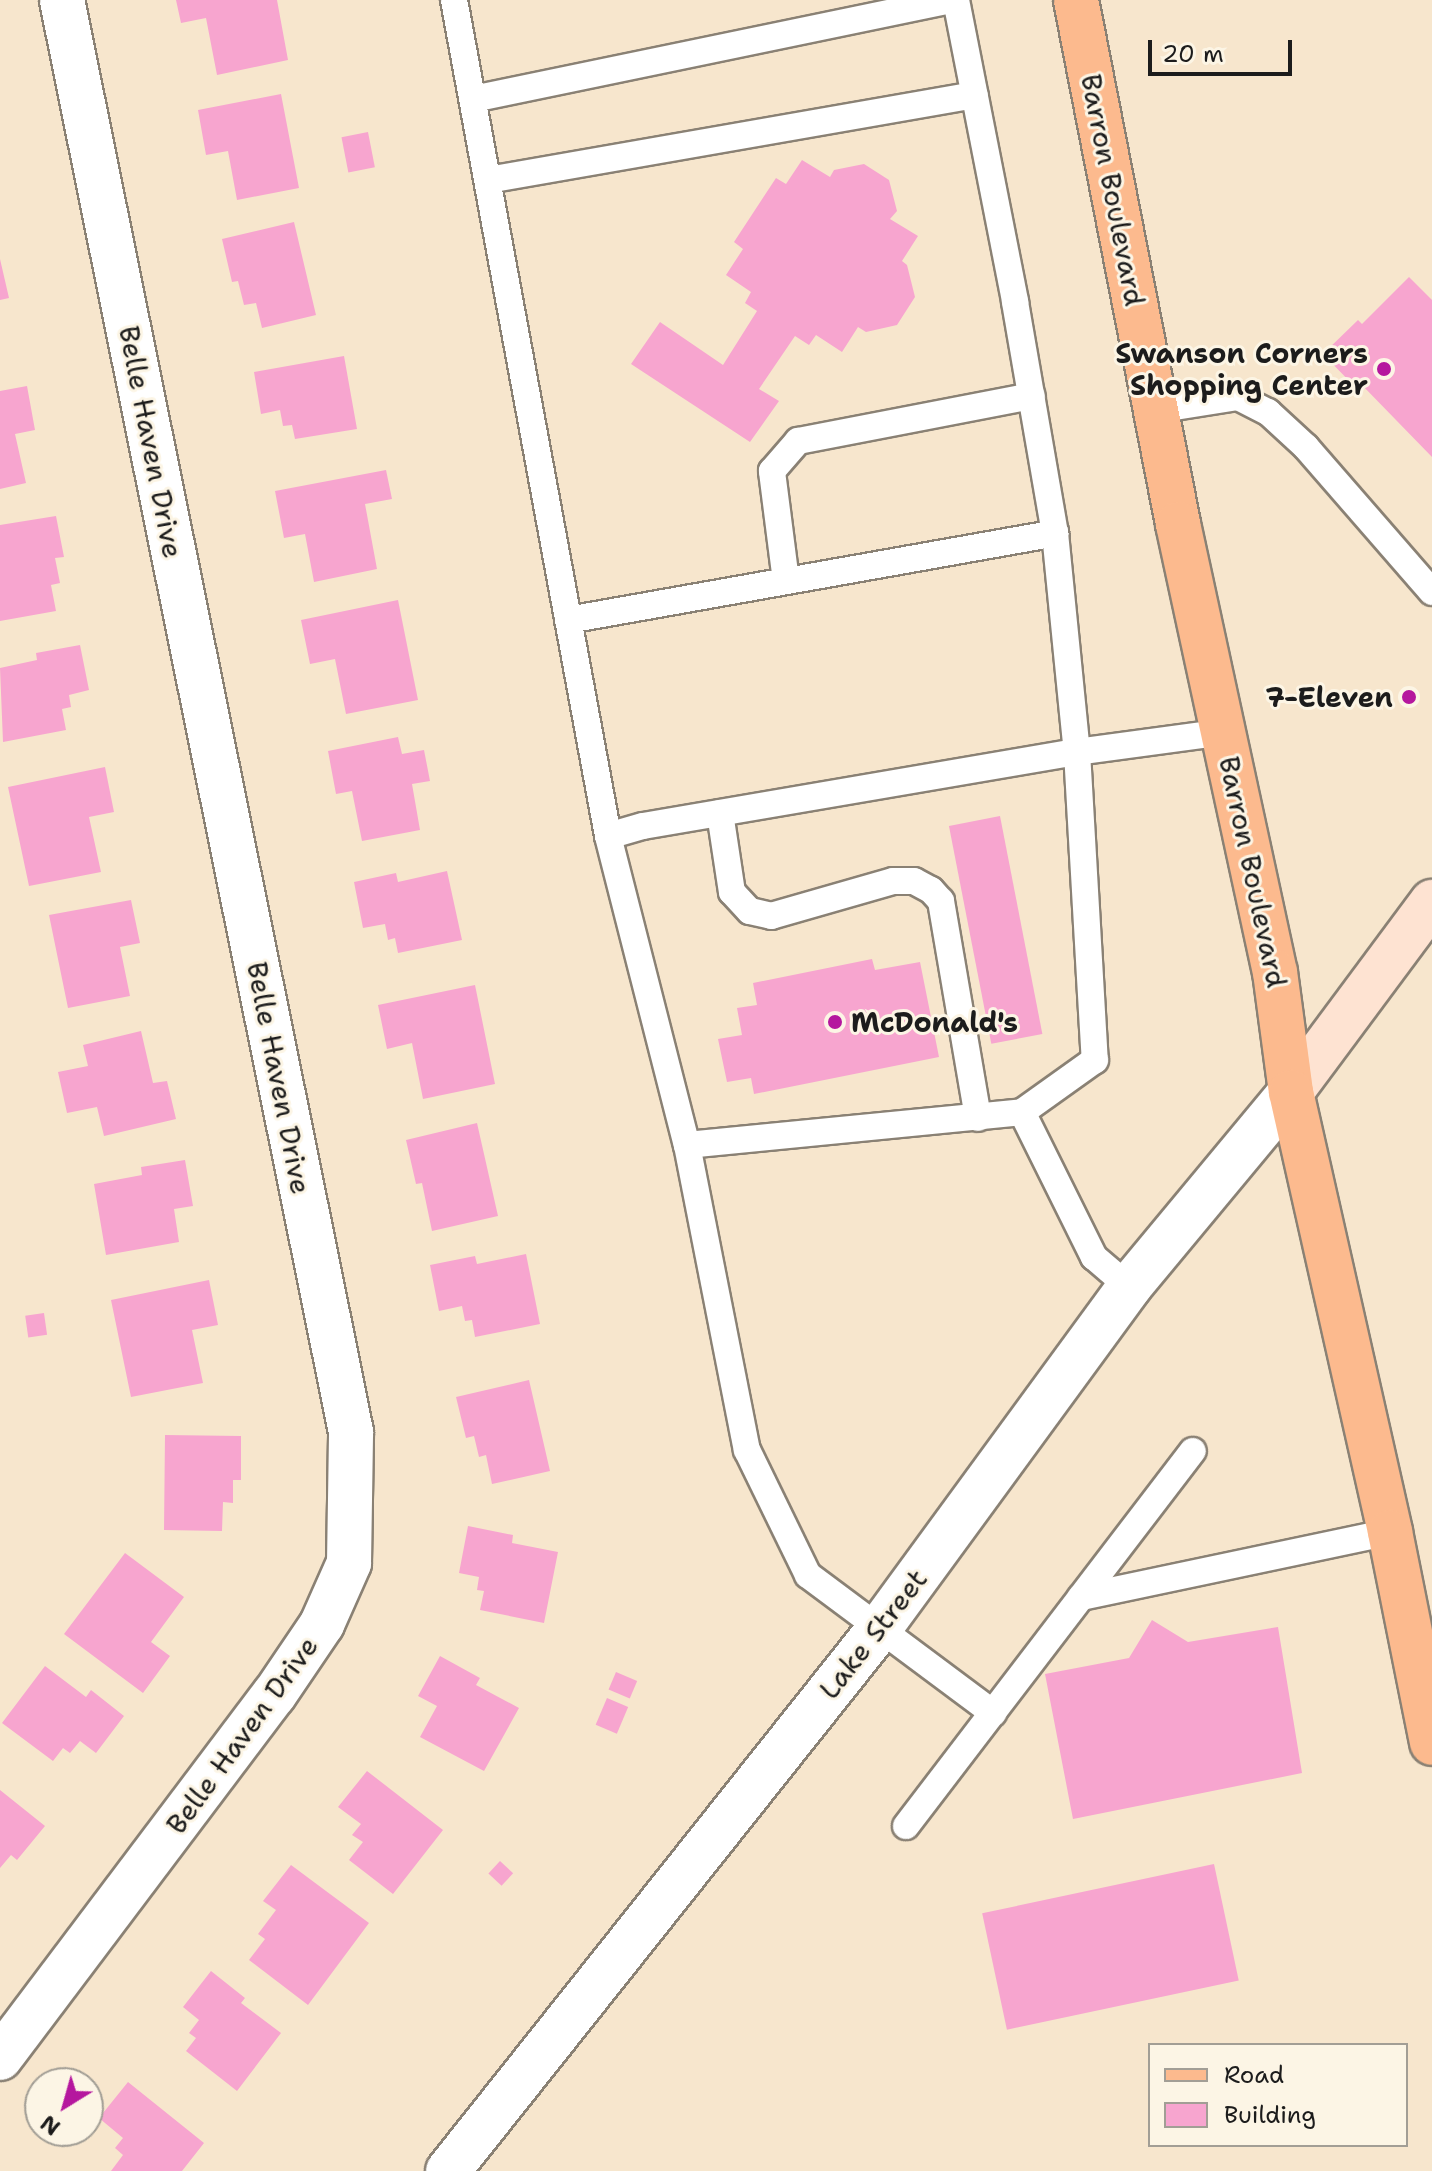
<!DOCTYPE html>
<style>
body{margin:0}
#map{position:relative;width:1432px;height:2171px;overflow:hidden;background:#f7e6cd;font-family:"Shantell Sans",sans-serif}
div>[style]{position:absolute}
.building>*{inset:0;background:#f7a5cf;transform-origin:0 0}
.roads{filter:drop-shadow(2px 0 #8a8174) drop-shadow(-2px 0 #8a8174) drop-shadow(0 2px #8a8174) drop-shadow(0 -2px #8a8174)}
.lane>*{height:26px;margin:-13px;padding:0 13px;transform-origin:13px;border-radius:13px;background:#fff}
.street>*{height:44px;margin:-22px;padding:0 22px;transform-origin:22px;border-radius:22px;background:#fff}
.secondary>*{height:44px;margin:-22px;padding:0 22px;transform-origin:22px;border-radius:22px;background:#fee3d2}
.primary>*{height:44px;margin:-22px;padding:0 22px;transform-origin:22px;border-radius:22px;background:#fcba8e}
.dots>*{width:22px;height:22px;translate:-50% -50%;box-sizing:border-box;border:4px solid #fcf5e5;border-radius:50%}
span{translate:-50% -50%;white-space:nowrap;text-align:center;line-height:1.15;-webkit-text-stroke:6px #fcf5e5;paint-order:stroke}
.street-label{font-size:28px;color:#1c1c1c}
.poi-label{font-size:28px;color:#1c1c1c;font-weight:700}
.right{translate:-100% -50%;text-align:right}
.left{translate:0 -50%;text-align:left}
.legend{position:absolute;left:1148px;top:2043px;width:260px;height:104px;box-sizing:border-box;background:#fcf5e5;border:2px solid #a29e95;margin:0;padding:10px 14px;list-style:none;font-size:24px;color:#1c1c1c}
.legend li{display:flex;align-items:center;gap:16px;height:40px}
.legend b{width:40px;border:2px solid #a29e95}
.north{position:absolute;left:24px;top:2067px;width:80px;height:80px;box-sizing:border-box;background:#fcf5e5;border:2px solid #a29e95;border-radius:50%;rotate:217deg;font-size:22px;font-weight:700;line-height:32px;text-align:center;color:#1c1c1c}
.north::after{content:'';display:block;margin:auto;width:28px;height:36px;background:#b5179e;clip-path:polygon(50% 0,100% 100%,50% 72%,0 100%)}
.scale{position:absolute;left:1148px;top:40px;width:144px;height:36px;box-sizing:border-box;border:4px solid #1c1c1c;border-top:0;padding-left:10px;font-size:24px;line-height:28px;white-space:nowrap;color:#1c1c1c;-webkit-text-stroke:6px #fcf5e5;paint-order:stroke}
</style>
<div id="map">
<div class="building">
<div style="clip-path:polygon(176px 0,277px 0,288px 60px,217px 75px,206px 18px,181px 23px)"></div>
<div style="clip-path:polygon(281px 94px,299px 188px,237px 200px,228px 151px,206px 155px,198px 110px)"></div>
<div style="left:368px;top:132px;width:36px;height:27px;rotate:79deg"></div>
<div style="clip-path:polygon(802px 160px,830px 177px,834px 170px,864px 164px,889px 180px,897px 211px,890px 219px,918px 236px,902px 261px,907px 265px,915px 297px,897px 325px,866px 332px,858px 327px,842px 352px,816px 335px,809px 345px,795px 336px,759px 389px,779px 401px,750px 442px,631px 364px,660px 322px,723px 365px,757px 311px,745px 303px,751px 292px,726px 275px,743px 249px,734px 242px,776px 178px,786px 184px)"></div>
<div style="clip-path:polygon(294px 222px,316px 315px,262px 328px,256px 303px,244px 305px,238px 281px,232px 282px,222px 239px)"></div>
<div style="clip-path:polygon(0 259px,9px 298px,0 300px)"></div>
<div style="clip-path:polygon(1409px 277px,1432px 300px,1432px 457px,1360px 383px,1356px 388px,1323px 354px,1358px 320px,1362px 324px)"></div>
<div style="clip-path:polygon(344px 356px,357px 429px,295px 439px,292px 425px,283px 426px,280px 410px,261px 414px,254px 372px)"></div>
<div style="clip-path:polygon(27px 386px,35px 430px,15px 434px,26px 483px,0 489px,0 391px)"></div>
<div style="clip-path:polygon(386px 470px,392px 499px,365px 504px,377px 569px,314px 582px,305px 534px,284px 538px,275px 491px)"></div>
<div style="clip-path:polygon(56px 516px,64px 557px,55px 558px,60px 583px,51px 585px,56px 611px,0 621px,0 525px)"></div>
<div style="clip-path:polygon(398px 600px,418px 700px,346px 714px,335px 659px,310px 664px,301px 620px)"></div>
<div style="clip-path:polygon(80px 645px,89px 690px,69px 695px,71px 707px,62px 709px,66px 730px,3px 742px,0 668px,37px 660px,36px 653px)"></div>
<div style="clip-path:polygon(398px 737px,402px 754px,424px 750px,430px 781px,412px 784px,420px 830px,362px 841px,352px 791px,336px 794px,328px 751px)"></div>
<div style="clip-path:polygon(105px 767px,114px 812px,89px 817px,101px 872px,29px 886px,8px 787px)"></div>
<div style="left:1000px;top:816px;width:222px;height:52px;rotate:79deg"></div>
<div style="clip-path:polygon(447px 871px,462px 940px,398px 953px,395px 938px,388px 940px,385px 924px,363px 928px,354px 882px,396px 873px,398px 882px)"></div>
<div style="clip-path:polygon(131px 900px,140px 943px,120px 947px,130px 996px,68px 1008px,49px 915px)"></div>
<div style="clip-path:polygon(872px 959px,875px 970px,920px 962px,939px 1057px,754px 1094px,751px 1078px,727px 1082px,718px 1039px,742px 1035px,737px 1008px,757px 1005px,753px 983px)"></div>
<div style="clip-path:polygon(475px 985px,495px 1084px,423px 1099px,412px 1043px,387px 1049px,378px 1005px)"></div>
<div style="clip-path:polygon(141px 1031px,153px 1083px,167px 1081px,176px 1119px,104px 1136px,97px 1107px,67px 1113px,58px 1072px,88px 1066px,83px 1045px)"></div>
<div style="clip-path:polygon(477px 1123px,498px 1216px,432px 1231px,422px 1183px,416px 1184px,406px 1140px)"></div>
<div style="clip-path:polygon(185px 1160px,193px 1206px,174px 1209px,179px 1242px,106px 1255px,94px 1184px,142px 1175px,141px 1167px)"></div>
<div style="clip-path:polygon(526px 1254px,540px 1324px,475px 1337px,472px 1320px,465px 1321px,462px 1306px,439px 1311px,430px 1265px,475px 1256px,477px 1264px)"></div>
<div style="clip-path:polygon(209px 1280px,218px 1325px,192px 1330px,203px 1383px,131px 1397px,111px 1300px)"></div>
<div style="left:44px;top:1313px;width:22px;height:19px;rotate:82deg"></div>
<div style="clip-path:polygon(529px 1380px,550px 1471px,492px 1484px,486px 1455px,479px 1457px,474px 1436px,466px 1438px,456px 1397px)"></div>
<div style="clip-path:polygon(165px 1435px,241px 1436px,241px 1480px,233px 1480px,233px 1503px,223px 1502px,222px 1531px,164px 1530px)"></div>
<div style="clip-path:polygon(468px 1526px,513px 1535px,512px 1543px,558px 1552px,544px 1623px,480px 1610px,484px 1591px,477px 1590px,479px 1577px,459px 1573px)"></div>
<div style="clip-path:polygon(125px 1553px,184px 1597px,151px 1642px,170px 1656px,143px 1693px,64px 1634px)"></div>
<div style="clip-path:polygon(1152px 1620px,1188px 1642px,1278px 1627px,1302px 1773px,1073px 1819px,1045px 1674px,1129px 1658px)"></div>
<div style="clip-path:polygon(440px 1656px,480px 1678px,476px 1685px,519px 1708px,484px 1771px,420px 1737px,437px 1706px,418px 1696px)"></div>
<div style="clip-path:polygon(45px 1666px,86px 1697px,91px 1690px,124px 1716px,96px 1753px,80px 1741px,70px 1753px,63px 1748px,53px 1761px,2px 1723px)"></div>
<div style="left:616px;top:1672px;width:23px;height:19px;rotate:23deg"></div>
<div style="left:607px;top:1698px;width:23px;height:29px;rotate:23deg"></div>
<div style="clip-path:polygon(367px 1771px,443px 1830px,393px 1894px,349px 1860px,363px 1842px,352px 1835px,361px 1824px,338px 1807px)"></div>
<div style="clip-path:polygon(0 1790px,45px 1826px,17px 1860px,11px 1855px,0 1868px)"></div>
<div style="left:500px;top:1861px;width:18px;height:17px;rotate:43deg"></div>
<div style="left:1214px;top:1864px;width:119px;height:237px;rotate:78deg"></div>
<div style="clip-path:polygon(291px 1865px,369px 1923px,308px 2005px,249px 1960px,265px 1939px,258px 1934px,276px 1910px,263px 1901px)"></div>
<div style="clip-path:polygon(211px 1971px,245px 1998px,241px 2003px,281px 2033px,237px 2091px,186px 2051px,196px 2038px,189px 2033px,199px 2020px,183px 2007px)"></div>
<div style="clip-path:polygon(128px 2082px,204px 2143px,182px 2171px,111px 2171px,123px 2155px,115px 2148px,123px 2138px,99px 2118px)"></div>
</div>
<div class="roads">
<div class="lane">
<div style="left:454px;top:0;width:850px;rotate:79.56deg"></div>
<div style="left:608px;top:836px;width:319px;rotate:75.7deg"></div>
<div style="left:687px;top:1145px;width:337px;rotate:-5.6deg"></div>
<div style="left:1022px;top:1112px;width:162px;rotate:63.6deg"></div>
<div style="left:1094px;top:1257px;width:46px;rotate:40.6deg"></div>
<div style="left:956px;top:0;width:308px;rotate:78.9deg"></div>
<div style="left:1015px;top:302px;width:234px;rotate:80.2deg"></div>
<div style="left:1055px;top:533px;width:220px;rotate:84.3deg"></div>
<div style="left:1077px;top:752px;width:309px;rotate:86.7deg"></div>
<div style="left:1095px;top:1060px;width:90px;rotate:144.5deg"></div>
<div style="left:473px;top:99px;width:487px;rotate:-11.7deg"></div>
<div style="left:488px;top:180px;width:494px;rotate:-9.9deg"></div>
<div style="left:1156px;top:410px;width:83px;rotate:-9deg"></div>
<div style="left:1238px;top:397px;width:34px;rotate:27deg"></div>
<div style="left:1268px;top:412px;width:52px;rotate:42.6deg"></div>
<div style="left:1306px;top:447px;width:192px;rotate:49deg"></div>
<div style="left:786px;top:581px;width:111px;rotate:-97.3deg"></div>
<div style="left:772px;top:471px;width:40px;rotate:-49deg"></div>
<div style="left:798px;top:441px;width:238px;rotate:-10.9deg"></div>
<div style="left:568px;top:620px;width:495px;rotate:-10.1deg"></div>
<div style="left:720px;top:813px;width:80px;rotate:81.4deg"></div>
<div style="left:732px;top:892px;width:26px;rotate:47deg"></div>
<div style="left:750px;top:911px;width:22px;rotate:13deg"></div>
<div style="left:771px;top:916px;width:127px;rotate:-16deg"></div>
<div style="left:893px;top:881px;width:21px"></div>
<div style="left:914px;top:881px;width:19px;rotate:28deg"></div>
<div style="left:931px;top:890px;width:15px;rotate:48deg"></div>
<div style="left:941px;top:901px;width:220px;rotate:80.3deg"></div>
<div style="left:608px;top:836px;width:36px;rotate:-16deg"></div>
<div style="left:643px;top:826px;width:440px;rotate:-9.7deg"></div>
<div style="left:1077px;top:752px;width:148px;rotate:-7.7deg"></div>
<div style="left:687px;top:1145px;width:311px;rotate:78.9deg"></div>
<div style="left:747px;top:1450px;width:139px;rotate:64deg"></div>
<div style="left:808px;top:1575px;width:231px;rotate:36.7deg"></div>
<div style="left:1081px;top:1597px;width:316px;rotate:-11.9deg"></div>
<div style="left:906px;top:1826px;width:472px;rotate:-52.6deg"></div>
</div>
<div class="street">
<div style="left:0;top:2058px;width:455px;rotate:-53deg"></div>
<div style="left:274px;top:1695px;width:86px;rotate:-55.9deg"></div>
<div style="left:322px;top:1624px;width:67px;rotate:-66.1deg"></div>
<div style="left:349px;top:1563px;width:131px;rotate:-89.1deg"></div>
<div style="left:351px;top:1432px;width:1461px;rotate:-101.41deg"></div>
<div style="left:448px;top:2171px;width:692px;rotate:-51.51deg"></div>
<div style="left:879px;top:1629px;width:424px;rotate:-53.8deg"></div>
<div style="left:1129px;top:1287px;width:254px;rotate:-50.3deg"></div>
</div>
<div class="secondary">
<div style="left:1291px;top:1092px;width:237px;rotate:-53.4deg"></div>
</div>
<div class="primary">
<div style="left:1076px;top:0;width:534px;rotate:78.98deg"></div>
<div style="left:1178px;top:524px;width:458px;rotate:77.8deg"></div>
<div style="left:1275px;top:972px;width:121px;rotate:82.4deg"></div>
<div style="left:1291px;top:1092px;width:451px;rotate:77.3deg"></div>
<div style="left:1390px;top:1532px;width:215px;rotate:78.7deg"></div>
</div>
</div>
<div class="dots">
<div style="left:1384px;top:369px;background:#b5179e"></div>
<div style="left:1409px;top:697px;background:#b5179e"></div>
<div style="left:835px;top:1022px;background:#b5179e"></div>
</div>
<div class="street-label">
<span style="left:1113px;top:190px;rotate:79deg">Barron Boulevard</span>
<span style="left:151px;top:442px;rotate:79deg">Belle Haven Drive</span>
<span style="left:1253px;top:872px;rotate:78deg">Barron Boulevard</span>
<span style="left:279px;top:1078px;rotate:79deg">Belle Haven Drive</span>
<span style="left:873px;top:1634px;rotate:-52deg">Lake Street</span>
<span style="left:242px;top:1735px;rotate:-54deg">Belle Haven Drive</span>
</div>
<div class="poi-label">
<span class="right" style="left:1368px;top:369px">Swanson Corners<br>Shopping Center</span>
<span class="right" style="left:1393px;top:697px">7-Eleven</span>
<span class="left" style="left:851px;top:1022px">McDonald's</span>
</div>
<ul class="legend">
<li><b style="height:10px;background:#fcba8e"></b>Road</li>
<li><b style="height:22px;background:#f7a5cf"></b>Building</li>
</ul>
<div class="north">N</div>
<div class="scale">20 m</div>
</div>
